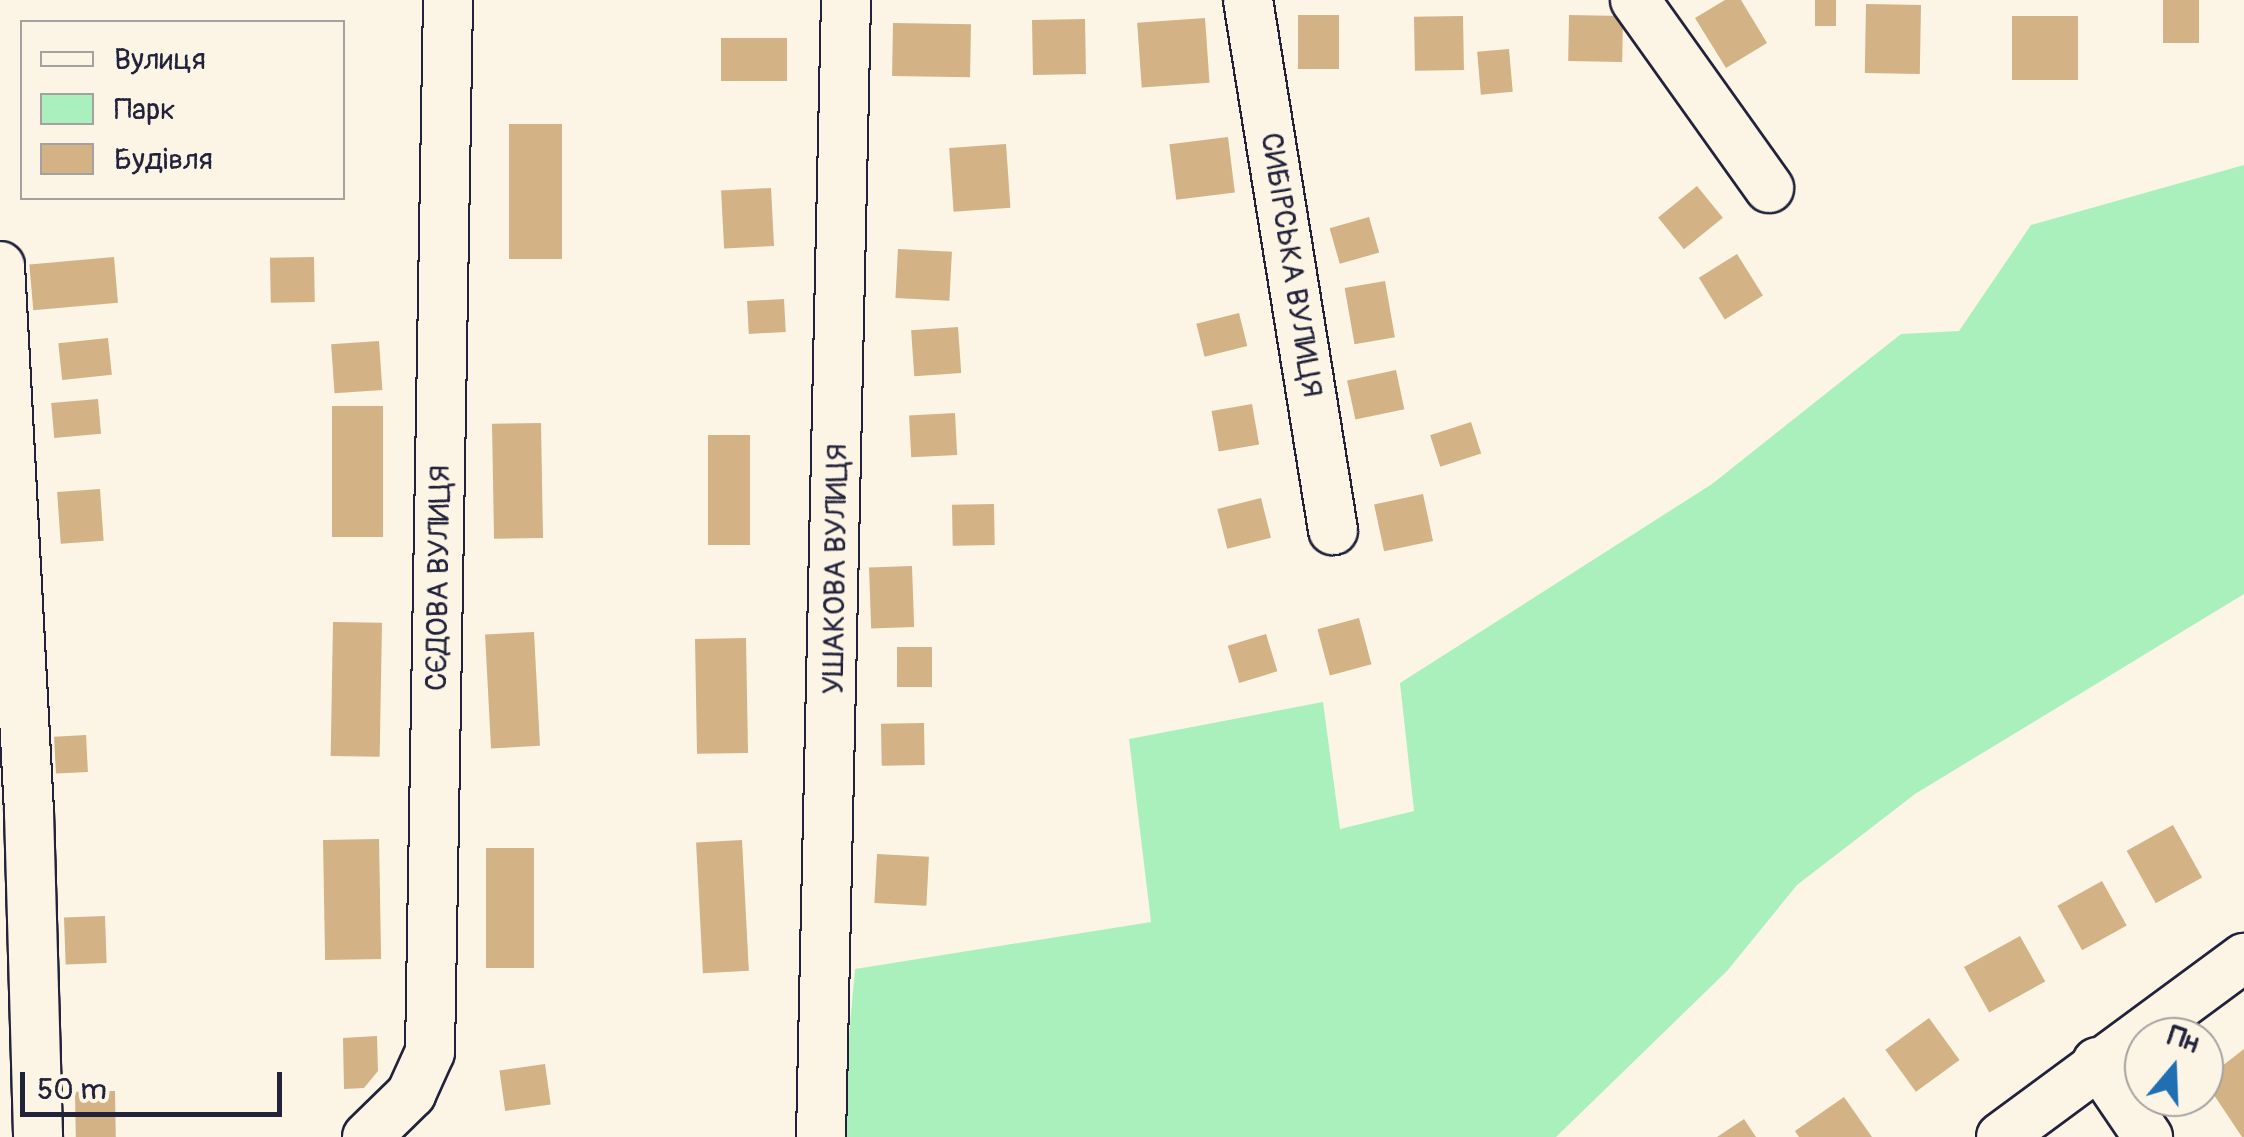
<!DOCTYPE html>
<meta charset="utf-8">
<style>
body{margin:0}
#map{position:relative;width:2244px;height:1137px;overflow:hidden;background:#fcf5e5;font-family:Pangolin,sans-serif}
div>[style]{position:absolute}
.green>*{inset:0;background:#a9f0bd}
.building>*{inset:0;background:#d3b286;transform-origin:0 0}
.roads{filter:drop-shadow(2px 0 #22223b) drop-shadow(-2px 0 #22223b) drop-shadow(0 2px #22223b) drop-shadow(0 -2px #22223b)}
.minor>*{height:48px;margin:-24px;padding:0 24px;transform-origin:24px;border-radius:24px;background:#fcf5e5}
span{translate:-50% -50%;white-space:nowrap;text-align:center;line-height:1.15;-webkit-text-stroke:10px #fcf5e5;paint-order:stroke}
.street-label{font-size:30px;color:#22223b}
.legend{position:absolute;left:20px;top:20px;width:325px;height:180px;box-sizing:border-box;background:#fcf5e5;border:2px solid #a5a1a1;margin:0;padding:12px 18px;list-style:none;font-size:30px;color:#22223b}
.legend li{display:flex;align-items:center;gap:20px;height:50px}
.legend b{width:50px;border:2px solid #a5a1a1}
.north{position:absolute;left:2124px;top:1017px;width:100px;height:100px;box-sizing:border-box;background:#fcf5e5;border:2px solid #a5a1a1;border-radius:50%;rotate:19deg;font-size:28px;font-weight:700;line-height:40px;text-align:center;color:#22223b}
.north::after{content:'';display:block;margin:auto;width:35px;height:45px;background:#1f6fb2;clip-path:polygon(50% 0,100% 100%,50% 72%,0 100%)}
.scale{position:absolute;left:20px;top:1072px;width:262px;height:45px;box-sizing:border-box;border:5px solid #22223b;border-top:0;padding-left:12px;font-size:30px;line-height:35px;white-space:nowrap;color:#22223b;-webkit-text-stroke:8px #fcf5e5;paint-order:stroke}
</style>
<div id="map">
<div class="green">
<div style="clip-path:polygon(2244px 165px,2244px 594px,1915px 794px,1797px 885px,1727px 971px,1556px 1137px,840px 1137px,855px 969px,1151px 922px,1129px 739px,1323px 702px,1340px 829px,1414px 811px,1400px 683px,1712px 484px,1901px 334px,1959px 331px,2031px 225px)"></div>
</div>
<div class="building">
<div style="clip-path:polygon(1725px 0,1741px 0,1767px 43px,1726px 68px,1695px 18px)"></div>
<div style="left:1815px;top:0;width:21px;height:26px"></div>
<div style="left:2163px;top:0;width:36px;height:43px"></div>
<div style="left:1866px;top:4px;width:55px;height:69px;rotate:1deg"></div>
<div style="left:1298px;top:15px;width:41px;height:54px"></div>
<div style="left:1569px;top:15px;width:54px;height:46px;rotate:1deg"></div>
<div style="left:1463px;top:16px;width:54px;height:49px;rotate:89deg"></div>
<div style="left:2012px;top:16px;width:66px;height:64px"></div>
<div style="left:1205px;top:18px;width:65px;height:68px;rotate:86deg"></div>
<div style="left:1085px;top:19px;width:55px;height:53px;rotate:89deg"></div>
<div style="left:893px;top:23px;width:78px;height:53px;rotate:1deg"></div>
<div style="left:721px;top:38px;width:66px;height:43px"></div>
<div style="left:1509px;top:49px;width:43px;height:32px;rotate:85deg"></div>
<div style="left:509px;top:124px;width:53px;height:135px"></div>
<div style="left:1228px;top:137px;width:56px;height:59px;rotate:83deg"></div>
<div style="left:1006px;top:144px;width:64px;height:57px;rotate:86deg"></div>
<div style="left:1697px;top:186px;width:41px;height:50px;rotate:51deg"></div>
<div style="left:771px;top:188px;width:58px;height:50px;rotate:87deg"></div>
<div style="left:1369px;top:217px;width:37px;height:41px;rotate:74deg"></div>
<div style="left:898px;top:249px;width:54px;height:49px;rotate:3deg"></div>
<div style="left:1737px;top:254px;width:49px;height:45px;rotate:58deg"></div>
<div style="left:114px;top:257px;width:46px;height:85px;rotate:85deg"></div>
<div style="left:314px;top:257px;width:45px;height:44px;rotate:89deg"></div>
<div style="left:1385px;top:281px;width:57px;height:41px;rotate:80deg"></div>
<div style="left:784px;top:299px;width:33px;height:37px;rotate:87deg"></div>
<div style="left:1239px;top:313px;width:34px;height:44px;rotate:76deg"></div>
<div style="left:958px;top:327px;width:46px;height:47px;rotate:86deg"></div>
<div style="left:108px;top:338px;width:37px;height:50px;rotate:84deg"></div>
<div style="left:379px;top:341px;width:49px;height:48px;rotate:86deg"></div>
<div style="left:1396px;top:370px;width:40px;height:50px;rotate:78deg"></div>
<div style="left:98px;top:399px;width:35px;height:47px;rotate:85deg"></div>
<div style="left:1252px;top:404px;width:41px;height:41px;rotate:80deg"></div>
<div style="left:332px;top:406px;width:51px;height:131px"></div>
<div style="left:955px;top:413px;width:42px;height:46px;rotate:87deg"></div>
<div style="left:1471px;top:422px;width:33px;height:43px;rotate:72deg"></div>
<div style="left:541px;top:423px;width:115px;height:49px;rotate:89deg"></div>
<div style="left:708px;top:435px;width:42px;height:110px"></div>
<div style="left:100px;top:489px;width:52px;height:43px;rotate:86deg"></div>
<div style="left:1423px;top:494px;width:48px;height:50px;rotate:78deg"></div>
<div style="left:1261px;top:498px;width:41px;height:45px;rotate:76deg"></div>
<div style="left:994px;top:504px;width:41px;height:42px;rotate:89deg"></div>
<div style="left:912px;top:566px;width:61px;height:43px;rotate:88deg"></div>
<div style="left:1359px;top:618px;width:48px;height:43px;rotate:75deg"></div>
<div style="left:333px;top:622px;width:49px;height:134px;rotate:1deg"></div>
<div style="left:534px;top:632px;width:114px;height:49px;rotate:87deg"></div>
<div style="left:1266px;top:634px;width:39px;height:40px;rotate:73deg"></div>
<div style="left:746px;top:638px;width:115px;height:51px;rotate:89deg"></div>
<div style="left:897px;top:647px;width:35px;height:40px"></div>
<div style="left:924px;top:723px;width:42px;height:43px;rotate:89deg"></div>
<div style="left:86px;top:735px;width:37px;height:32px;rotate:87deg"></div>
<div style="left:2173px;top:825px;width:60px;height:53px;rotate:61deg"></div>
<div style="left:379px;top:839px;width:120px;height:56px;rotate:89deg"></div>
<div style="left:742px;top:840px;width:131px;height:46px;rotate:87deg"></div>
<div style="left:486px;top:848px;width:48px;height:120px"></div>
<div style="left:877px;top:854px;width:52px;height:49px;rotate:3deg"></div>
<div style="left:2102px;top:881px;width:51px;height:51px;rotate:61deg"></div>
<div style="left:105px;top:916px;width:47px;height:41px;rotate:88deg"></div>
<div style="left:2020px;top:936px;width:52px;height:64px;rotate:61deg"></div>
<div style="left:1929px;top:1018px;width:52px;height:54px;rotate:54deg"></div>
<div style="clip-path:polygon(377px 1036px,378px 1071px,364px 1088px,344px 1089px,343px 1038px)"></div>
<div style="clip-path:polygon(2244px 1049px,2244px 1137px,2242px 1137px,2204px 1080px)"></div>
<div style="left:545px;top:1064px;width:41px;height:46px;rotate:82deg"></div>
<div style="left:115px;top:1091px;width:46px;height:40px;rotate:89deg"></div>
<div style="clip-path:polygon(1844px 1097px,1872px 1137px,1799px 1137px,1795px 1131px)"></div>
<div style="clip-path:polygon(1744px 1119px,1756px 1137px,1717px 1137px)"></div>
</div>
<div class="roads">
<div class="minor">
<div style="left:1248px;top:0;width:537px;rotate:80.89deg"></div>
<div style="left:1635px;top:0;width:231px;rotate:54.5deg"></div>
<div style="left:0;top:266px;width:547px;rotate:86.96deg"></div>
<div style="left:29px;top:812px;width:325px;rotate:88.4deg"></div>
<div style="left:2097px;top:1062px;width:91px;rotate:55.8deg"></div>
<div style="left:367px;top:1137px;width:62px;rotate:-44.3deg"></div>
<div style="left:411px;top:1094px;width:46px;rotate:-65.7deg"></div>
<div style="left:430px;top:1052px;width:1052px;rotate:-89.02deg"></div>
<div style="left:821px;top:1137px;width:1137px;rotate:-88.74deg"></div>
<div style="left:2001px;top:1137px;width:302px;rotate:-36.4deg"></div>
</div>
</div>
<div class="street-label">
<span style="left:1291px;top:265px;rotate:81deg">СИБІРСЬКА ВУЛИЦЯ</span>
<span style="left:836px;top:569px;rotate:-89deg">УШАКОВА ВУЛИЦЯ</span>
<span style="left:439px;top:578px;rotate:-89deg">СЄДОВА ВУЛИЦЯ</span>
</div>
<ul class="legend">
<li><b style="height:12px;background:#fcf5e5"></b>Вулиця</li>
<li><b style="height:28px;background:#a9f0bd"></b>Парк</li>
<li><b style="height:28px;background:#d3b286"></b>Будівля</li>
</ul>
<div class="north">Пн</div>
<div class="scale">50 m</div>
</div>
